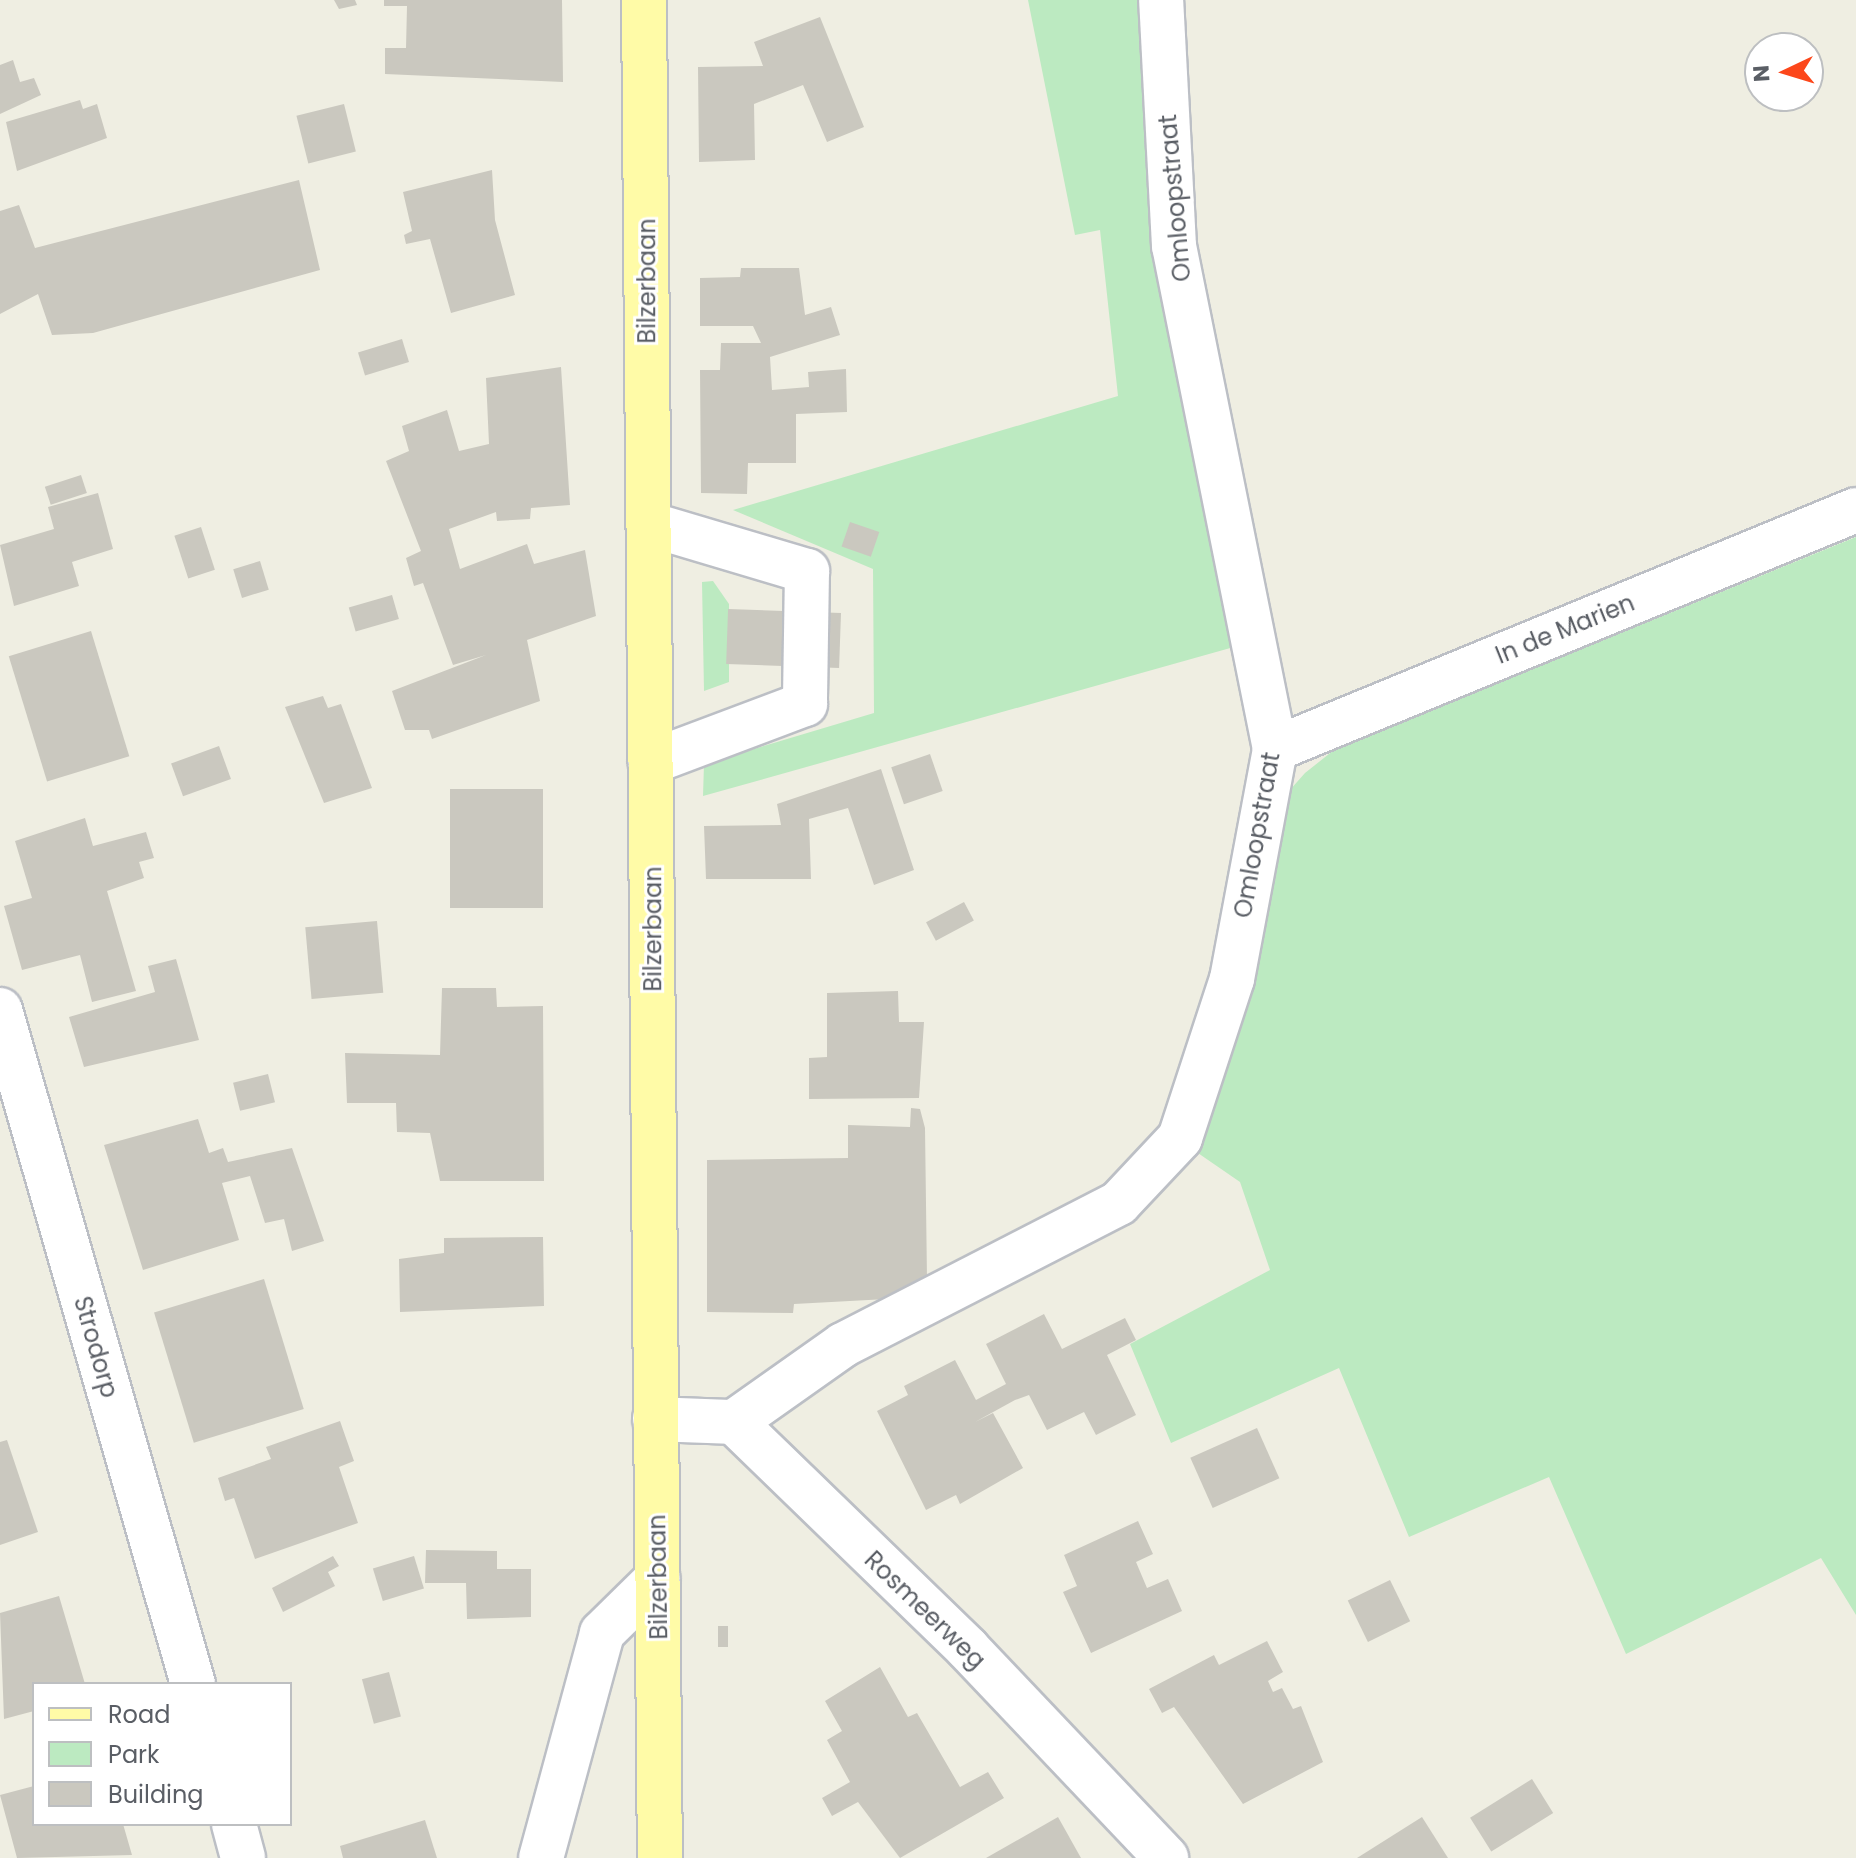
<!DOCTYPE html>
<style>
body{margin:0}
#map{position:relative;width:1856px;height:1858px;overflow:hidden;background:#efeee2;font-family:Poppins,sans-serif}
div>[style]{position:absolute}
.green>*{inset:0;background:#bceac1}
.building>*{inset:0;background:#cac8bf;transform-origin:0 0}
.roads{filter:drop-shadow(2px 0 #bcbfc5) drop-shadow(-2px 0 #bcbfc5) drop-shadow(0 2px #bcbfc5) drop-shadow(0 -2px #bcbfc5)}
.minor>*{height:44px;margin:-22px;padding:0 22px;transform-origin:22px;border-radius:22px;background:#fff}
.major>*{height:44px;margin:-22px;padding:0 22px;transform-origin:22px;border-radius:22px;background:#fffba7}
span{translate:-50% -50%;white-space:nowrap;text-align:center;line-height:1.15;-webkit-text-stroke:6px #fff;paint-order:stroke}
.street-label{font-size:24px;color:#5a5e65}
.legend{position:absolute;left:32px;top:1682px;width:260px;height:144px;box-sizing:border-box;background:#fff;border:2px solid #bdbfc1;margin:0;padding:10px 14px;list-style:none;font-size:24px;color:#5a5e65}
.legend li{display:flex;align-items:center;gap:16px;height:40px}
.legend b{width:40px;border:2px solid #bdbfc1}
.north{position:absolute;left:1744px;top:32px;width:80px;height:80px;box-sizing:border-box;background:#fff;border:2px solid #bdbfc1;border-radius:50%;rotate:266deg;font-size:22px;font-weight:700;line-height:32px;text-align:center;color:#5a5e65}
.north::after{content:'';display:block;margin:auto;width:28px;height:36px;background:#fc471b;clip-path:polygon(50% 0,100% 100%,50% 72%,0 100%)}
</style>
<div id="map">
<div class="green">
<div style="clip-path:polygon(1028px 0,1143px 0,1156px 206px,1180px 397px,1241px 645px,703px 796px,704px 764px,874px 713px,873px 569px,733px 510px,1118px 396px,1100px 230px,1075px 235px)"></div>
<div style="clip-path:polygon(1856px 537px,1856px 1615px,1821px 1558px,1626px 1654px,1549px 1477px,1409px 1537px,1339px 1368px,1171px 1443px,1130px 1344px,1270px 1270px,1240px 1182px,1195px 1151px,1289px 791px,1305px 773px,1334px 750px)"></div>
<div style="clip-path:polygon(713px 581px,729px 604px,729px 682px,704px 691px,702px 582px)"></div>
</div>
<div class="building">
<div style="clip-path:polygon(334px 0,355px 0,357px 5px,339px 9px)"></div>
<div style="clip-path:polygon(384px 0,562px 0,563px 82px,385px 74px,385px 48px,406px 48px,407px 6px,384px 6px)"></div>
<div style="clip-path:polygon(820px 17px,864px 127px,827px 142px,803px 85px,754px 104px,755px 160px,699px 162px,698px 67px,763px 66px,754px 42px)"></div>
<div style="clip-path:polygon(13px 60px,20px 82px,34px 78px,41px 95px,0 114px,0 65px)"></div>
<div style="clip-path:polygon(80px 100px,83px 109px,97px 104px,107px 138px,17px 171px,6px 122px)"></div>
<div style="left:344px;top:104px;width:49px;height:49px;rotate:76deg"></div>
<div style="clip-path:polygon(492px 170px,495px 220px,515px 295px,451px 313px,430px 239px,406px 244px,404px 235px,412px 231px,403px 192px)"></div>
<div style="clip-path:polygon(299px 180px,320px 270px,93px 333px,52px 335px,38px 294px,0 314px,0 211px,19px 205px,35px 248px)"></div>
<div style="clip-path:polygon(741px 268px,799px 268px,805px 315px,831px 307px,840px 335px,770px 357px,772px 390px,809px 387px,808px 372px,846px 369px,847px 412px,796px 414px,796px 463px,748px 463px,747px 494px,701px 493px,700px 370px,720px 370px,721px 343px,761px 343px,753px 326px,700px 326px,700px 278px,740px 277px)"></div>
<div style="left:402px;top:339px;width:24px;height:46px;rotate:73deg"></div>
<div style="clip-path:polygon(561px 367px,570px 505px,531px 508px,530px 519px,497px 521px,496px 512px,449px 529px,460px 569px,527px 544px,534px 564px,585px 550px,596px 616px,527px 640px,540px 701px,432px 739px,429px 730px,405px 730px,392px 691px,486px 655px,453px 665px,423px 583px,414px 586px,406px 558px,421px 551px,386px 461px,409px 451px,402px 426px,447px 410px,459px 451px,489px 444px,486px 378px)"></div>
<div style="left:81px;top:475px;width:19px;height:38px;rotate:72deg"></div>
<div style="clip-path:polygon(98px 493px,113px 549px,72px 562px,79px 586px,14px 606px,0 545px,54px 529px,48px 507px)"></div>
<div style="left:850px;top:522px;width:31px;height:26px;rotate:19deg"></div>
<div style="left:201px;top:527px;width:45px;height:28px;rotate:72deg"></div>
<div style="left:260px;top:561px;width:30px;height:28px;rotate:73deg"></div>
<div style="left:392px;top:595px;width:25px;height:45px;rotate:74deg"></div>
<div style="left:841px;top:613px;width:55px;height:113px;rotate:92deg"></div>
<div style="left:91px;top:631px;width:131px;height:86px;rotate:73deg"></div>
<div style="clip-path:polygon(323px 696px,328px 708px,341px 704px,372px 788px,324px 803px,285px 707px)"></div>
<div style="left:219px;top:746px;width:35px;height:51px;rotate:70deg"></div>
<div style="left:930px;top:754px;width:39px;height:41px;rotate:71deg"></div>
<div style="clip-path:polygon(881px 769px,914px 870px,874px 885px,848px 808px,809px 819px,811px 879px,706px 879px,704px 826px,781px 825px,777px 804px)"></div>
<div style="left:543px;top:789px;width:119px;height:93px;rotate:90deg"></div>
<div style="clip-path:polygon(85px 818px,93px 846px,146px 832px,154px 858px,139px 862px,144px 878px,107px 891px,136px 991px,92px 1002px,80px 955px,22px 970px,4px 906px,32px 898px,15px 841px)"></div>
<div style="left:964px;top:902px;width:21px;height:43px;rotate:62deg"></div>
<div style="left:377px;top:921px;width:72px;height:72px;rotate:85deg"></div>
<div style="clip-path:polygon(176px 959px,199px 1040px,84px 1067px,69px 1017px,155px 992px,148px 966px)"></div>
<div style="clip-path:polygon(442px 988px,496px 988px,497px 1007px,543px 1006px,544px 1181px,440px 1181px,430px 1133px,397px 1132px,396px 1103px,347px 1103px,345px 1053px,440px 1055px)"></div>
<div style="clip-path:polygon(898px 991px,899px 1022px,924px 1022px,919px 1098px,809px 1099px,809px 1058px,827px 1057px,827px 993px)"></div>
<div style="left:268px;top:1074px;width:29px;height:36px;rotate:76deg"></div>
<div style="clip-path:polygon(911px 1108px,920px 1109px,925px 1128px,927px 1279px,887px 1299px,794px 1304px,793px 1313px,707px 1312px,707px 1160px,848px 1158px,848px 1125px,910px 1127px)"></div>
<div style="clip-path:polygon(198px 1119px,209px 1153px,223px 1148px,228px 1162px,292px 1148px,324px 1241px,292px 1251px,284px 1219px,265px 1223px,250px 1176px,222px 1183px,239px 1240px,143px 1270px,104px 1145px)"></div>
<div style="clip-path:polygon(543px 1237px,544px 1306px,400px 1312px,399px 1259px,444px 1253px,444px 1238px)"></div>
<div style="left:264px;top:1279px;width:136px;height:115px;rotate:73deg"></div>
<div style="clip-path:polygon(1044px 1314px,1062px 1349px,1125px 1318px,1136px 1340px,1107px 1355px,1136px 1415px,1096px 1435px,1084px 1412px,1047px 1430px,1029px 1395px,1015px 1400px,975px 1422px,993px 1413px,1023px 1468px,960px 1504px,956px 1495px,926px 1510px,877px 1411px,908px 1395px,904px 1386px,955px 1360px,976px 1400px,1006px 1384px,986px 1344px)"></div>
<div style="clip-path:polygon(340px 1421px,354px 1461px,339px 1467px,358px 1523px,255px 1559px,234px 1498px,225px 1501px,218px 1478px,271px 1459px,266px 1447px)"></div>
<div style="left:1257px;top:1428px;width:55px;height:73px;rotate:66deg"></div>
<div style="clip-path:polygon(7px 1440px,38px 1532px,0 1545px,0 1442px)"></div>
<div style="clip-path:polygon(1138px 1521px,1153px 1554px,1136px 1562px,1147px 1588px,1168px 1579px,1182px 1611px,1091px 1653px,1063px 1592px,1077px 1586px,1064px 1555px)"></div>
<div style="clip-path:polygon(426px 1550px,497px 1551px,497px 1569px,531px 1569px,531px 1617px,467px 1619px,466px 1583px,425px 1583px)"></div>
<div style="clip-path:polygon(333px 1556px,339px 1566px,328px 1572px,335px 1586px,283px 1612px,272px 1588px)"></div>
<div style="left:414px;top:1556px;width:34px;height:43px;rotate:73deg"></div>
<div style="left:1390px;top:1580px;width:46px;height:47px;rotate:64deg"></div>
<div style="clip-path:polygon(59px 1596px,85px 1684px,34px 1684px,34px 1711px,4px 1719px,0 1613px)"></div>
<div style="left:718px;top:1626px;width:10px;height:21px"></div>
<div style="clip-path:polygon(1267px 1641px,1283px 1672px,1268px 1681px,1273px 1692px,1282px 1688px,1293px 1709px,1301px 1706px,1323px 1762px,1243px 1804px,1174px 1707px,1162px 1713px,1149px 1689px,1214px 1655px,1219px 1665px)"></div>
<div style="clip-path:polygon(880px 1667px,908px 1717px,917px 1713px,960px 1787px,988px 1772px,1004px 1798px,900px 1858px,858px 1802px,832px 1816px,822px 1798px,850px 1782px,827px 1740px,842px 1731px,825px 1701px)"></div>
<div style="left:389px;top:1672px;width:46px;height:28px;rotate:75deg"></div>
<div style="left:1532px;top:1779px;width:40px;height:73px;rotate:58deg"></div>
<div style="clip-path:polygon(34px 1786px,34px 1824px,123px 1824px,132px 1855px,17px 1858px,0 1795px)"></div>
<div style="clip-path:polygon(1058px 1817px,1081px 1858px,986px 1858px)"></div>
<div style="clip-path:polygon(1422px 1817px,1448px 1858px,1357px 1858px)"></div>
<div style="clip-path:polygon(425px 1820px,437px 1858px,343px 1858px,340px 1846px)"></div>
</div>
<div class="roads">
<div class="minor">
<div style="left:649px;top:524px;width:165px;rotate:16.6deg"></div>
<div style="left:807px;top:571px;width:133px;rotate:90.9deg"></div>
<div style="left:805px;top:704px;width:165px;rotate:159.4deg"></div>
<div style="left:1275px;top:749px;width:628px;rotate:-22.36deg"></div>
<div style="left:0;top:1010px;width:701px;rotate:74.02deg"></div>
<div style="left:655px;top:1419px;width:79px;rotate:2.2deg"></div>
<div style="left:734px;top:1422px;width:326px;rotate:44.1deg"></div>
<div style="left:968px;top:1649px;width:288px;rotate:46.5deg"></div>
<div style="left:734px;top:1422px;width:133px;rotate:-35.2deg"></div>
<div style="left:843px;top:1345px;width:310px;rotate:-27.2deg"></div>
<div style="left:1119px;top:1203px;width:89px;rotate:-46.8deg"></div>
<div style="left:1180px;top:1138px;width:167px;rotate:-71.9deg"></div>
<div style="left:1232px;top:979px;width:234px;rotate:-79.4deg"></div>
<div style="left:1275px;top:749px;width:513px;rotate:-101.35deg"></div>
<div style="left:1174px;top:246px;width:246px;rotate:-93deg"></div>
<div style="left:234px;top:1824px;width:35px;rotate:75deg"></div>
<div style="left:541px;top:1858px;width:233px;rotate:-74.8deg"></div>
<div style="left:602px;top:1633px;width:78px;rotate:-44.5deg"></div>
</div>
<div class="major">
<div style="left:644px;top:0;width:1858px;rotate:89.51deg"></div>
</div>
</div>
<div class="street-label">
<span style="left:1175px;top:198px;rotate:-95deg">Omloopstraat</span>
<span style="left:647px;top:281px;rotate:-90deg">Bilzerbaan</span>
<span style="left:1565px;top:629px;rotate:-22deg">In de Marien</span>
<span style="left:1257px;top:835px;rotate:-80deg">Omloopstraat</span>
<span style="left:653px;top:929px;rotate:-90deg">Bilzerbaan</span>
<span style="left:96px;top:1347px;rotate:74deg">Strodorp</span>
<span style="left:658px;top:1577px;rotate:-91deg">Bilzerbaan</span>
<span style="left:925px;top:1610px;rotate:44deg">Rosmeerweg</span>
</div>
<ul class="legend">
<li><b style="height:10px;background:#fffba7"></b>Road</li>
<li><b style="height:22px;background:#bceac1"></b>Park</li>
<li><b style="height:22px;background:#cac8bf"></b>Building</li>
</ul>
<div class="north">N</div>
</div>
